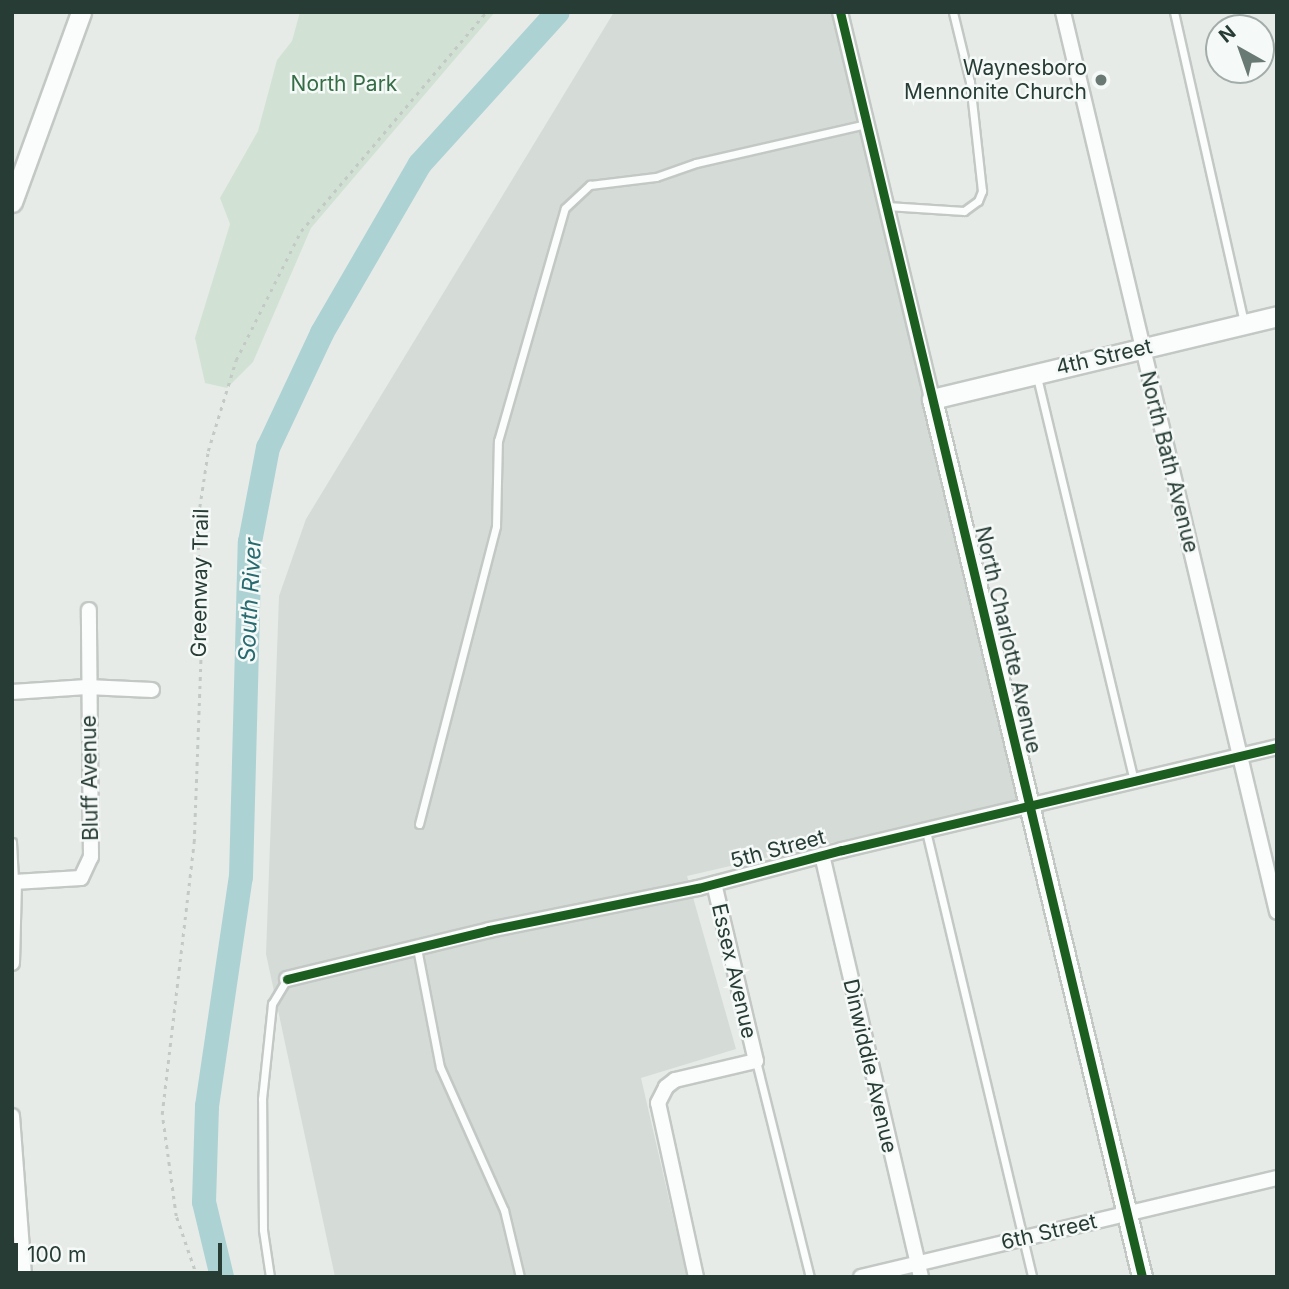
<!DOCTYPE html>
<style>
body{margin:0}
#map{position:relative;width:1289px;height:1289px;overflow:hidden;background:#e6ebe8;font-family:Inter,sans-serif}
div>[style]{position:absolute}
.built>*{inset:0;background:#d5dcd8}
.green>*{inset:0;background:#d1e2d5}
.river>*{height:24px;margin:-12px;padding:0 12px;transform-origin:12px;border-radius:12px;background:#add2d3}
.path>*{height:2.5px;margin-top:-1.25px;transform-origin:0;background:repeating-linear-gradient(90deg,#c3cac6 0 3.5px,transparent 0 8.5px)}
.roads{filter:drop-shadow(2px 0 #c3c8c5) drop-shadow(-2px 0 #c3c8c5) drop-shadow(0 2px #c3c8c5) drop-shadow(0 -2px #c3c8c5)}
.lane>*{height:7px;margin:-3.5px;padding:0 3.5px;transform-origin:3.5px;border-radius:3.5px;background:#fbfcfc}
.street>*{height:14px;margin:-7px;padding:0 7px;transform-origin:7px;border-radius:7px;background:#fbfcfc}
.secondary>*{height:19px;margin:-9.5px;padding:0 9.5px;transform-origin:9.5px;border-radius:9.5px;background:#fbfcfc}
.cycleway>*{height:9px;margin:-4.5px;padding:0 4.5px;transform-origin:4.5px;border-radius:4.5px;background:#1b5e20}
.dots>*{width:19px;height:19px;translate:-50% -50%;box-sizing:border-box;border:4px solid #f5f9f7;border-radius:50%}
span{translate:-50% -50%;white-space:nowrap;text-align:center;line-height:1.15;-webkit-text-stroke:5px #f5f9f7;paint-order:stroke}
.poi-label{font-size:21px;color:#263c34}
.right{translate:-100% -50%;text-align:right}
.park-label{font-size:21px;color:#356e46}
.street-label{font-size:21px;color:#263c34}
.water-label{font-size:23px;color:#276b71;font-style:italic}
.frame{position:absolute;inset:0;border:14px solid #263c34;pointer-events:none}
.north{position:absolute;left:1205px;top:14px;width:70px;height:70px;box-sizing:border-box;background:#f5f9f7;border:2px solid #a2ada9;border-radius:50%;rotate:320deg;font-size:19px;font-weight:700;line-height:28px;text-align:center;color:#263c34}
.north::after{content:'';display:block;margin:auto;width:24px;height:32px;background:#697973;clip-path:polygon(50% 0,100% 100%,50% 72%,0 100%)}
.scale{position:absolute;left:14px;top:1243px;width:208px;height:32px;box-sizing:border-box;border:4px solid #263c34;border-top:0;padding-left:9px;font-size:21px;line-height:24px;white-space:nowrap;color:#263c34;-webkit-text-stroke:5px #f5f9f7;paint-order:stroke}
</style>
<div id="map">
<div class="built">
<div style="clip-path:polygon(614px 12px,833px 12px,1017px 800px,687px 876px,736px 1049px,641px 1078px,687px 1277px,335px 1277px,266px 954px,279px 596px,306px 519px)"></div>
</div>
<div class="green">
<div style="clip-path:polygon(300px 12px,495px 12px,311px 228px,253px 362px,227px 388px,205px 383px,195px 338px,230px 224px,220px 198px,258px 131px,277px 60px,292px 41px)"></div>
</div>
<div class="river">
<div style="left:222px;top:1277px;width:77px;rotate:-103.5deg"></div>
<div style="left:204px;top:1202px;width:96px;rotate:-88.2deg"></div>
<div style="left:207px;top:1106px;width:232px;rotate:-81.6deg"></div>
<div style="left:241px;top:877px;width:335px;rotate:-88.5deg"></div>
<div style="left:250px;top:542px;width:96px;rotate:-79.2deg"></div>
<div style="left:268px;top:448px;width:127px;rotate:-64.8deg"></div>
<div style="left:322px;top:333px;width:195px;rotate:-59.9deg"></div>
<div style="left:420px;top:164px;width:205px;rotate:-47.8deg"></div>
</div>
<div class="path">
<div style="left:197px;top:1277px;width:65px;rotate:-109deg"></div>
<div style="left:176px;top:1216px;width:103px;rotate:-97.8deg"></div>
<div style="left:162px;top:1114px;width:274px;rotate:-83.3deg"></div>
<div style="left:194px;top:842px;width:216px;rotate:-87.9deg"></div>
<div style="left:202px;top:626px;width:102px;rotate:-92.8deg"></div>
<div style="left:197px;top:524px;width:74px;rotate:-81.4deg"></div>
<div style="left:208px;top:451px;width:95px;rotate:-72.9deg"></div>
<div style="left:236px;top:360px;width:144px;rotate:-63.3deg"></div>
<div style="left:301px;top:231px;width:287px;rotate:-49.8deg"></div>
</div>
<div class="roads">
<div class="lane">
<div style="left:1174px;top:12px;width:319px;rotate:77.3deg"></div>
<div style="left:887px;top:206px;width:77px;rotate:3.7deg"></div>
<div style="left:964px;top:211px;width:17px;rotate:-36deg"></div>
<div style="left:978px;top:201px;width:11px;rotate:-68deg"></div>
<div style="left:982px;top:191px;width:110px;rotate:-96.3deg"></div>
<div style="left:970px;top:82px;width:72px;rotate:-103.7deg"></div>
<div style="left:1037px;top:377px;width:415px;rotate:76.5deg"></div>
<div style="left:419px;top:824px;width:308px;rotate:-75.5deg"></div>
<div style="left:496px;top:526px;width:85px;rotate:-88.7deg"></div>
<div style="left:498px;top:441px;width:242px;rotate:-74deg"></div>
<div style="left:565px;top:208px;width:34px;rotate:-43deg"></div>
<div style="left:590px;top:185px;width:66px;rotate:-6.9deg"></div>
<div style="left:656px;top:177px;width:42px;rotate:-19.3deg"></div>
<div style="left:696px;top:163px;width:174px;rotate:-12.9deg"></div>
<div style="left:926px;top:831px;width:458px;rotate:76.6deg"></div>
<div style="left:12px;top:842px;width:39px;rotate:87deg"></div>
<div style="left:417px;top:948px;width:121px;rotate:79.1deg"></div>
<div style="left:440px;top:1067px;width:157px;rotate:65.9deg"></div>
<div style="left:504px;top:1210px;width:69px;rotate:76.6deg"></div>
<div style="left:756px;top:1061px;width:223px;rotate:76deg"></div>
<div style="left:270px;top:1277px;width:48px;rotate:-98.5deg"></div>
<div style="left:263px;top:1230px;width:131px;rotate:-90.4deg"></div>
<div style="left:262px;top:1099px;width:96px;rotate:-84deg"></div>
<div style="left:272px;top:1004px;width:29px;rotate:-59deg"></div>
</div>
<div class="street">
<div style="left:840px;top:12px;width:398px;rotate:76.6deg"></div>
<div style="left:1063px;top:12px;width:925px;rotate:76.62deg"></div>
<div style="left:12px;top:692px;width:75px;rotate:-3.8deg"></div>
<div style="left:87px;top:687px;width:65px;rotate:2.6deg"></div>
<div style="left:822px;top:855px;width:433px;rotate:76.8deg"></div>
<div style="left:12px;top:963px;width:81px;rotate:-88.6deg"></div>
<div style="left:14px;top:882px;width:67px;rotate:-3.4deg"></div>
<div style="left:81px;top:878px;width:23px;rotate:-65deg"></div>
<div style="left:91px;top:857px;width:247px;rotate:-90.5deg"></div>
<div style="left:287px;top:979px;width:208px;rotate:-13.6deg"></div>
<div style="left:489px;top:930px;width:213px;rotate:-11.4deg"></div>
<div style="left:698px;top:888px;width:149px;rotate:-14.8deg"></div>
<div style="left:842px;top:850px;width:447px;rotate:-13.3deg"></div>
<div style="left:12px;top:1116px;width:161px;rotate:85.7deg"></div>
<div style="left:696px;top:1277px;width:178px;rotate:-102.3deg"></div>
<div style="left:658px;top:1103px;width:18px;rotate:-63deg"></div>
<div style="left:666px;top:1087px;width:11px;rotate:-38deg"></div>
<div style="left:675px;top:1080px;width:83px;rotate:-13.2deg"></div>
<div style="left:756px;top:1061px;width:182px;rotate:-103.3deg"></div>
<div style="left:861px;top:1277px;width:428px;rotate:-13.4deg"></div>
</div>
<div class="secondary">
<div style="left:12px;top:202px;width:202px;rotate:-70deg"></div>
<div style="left:1142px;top:1277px;width:903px;rotate:-103.45deg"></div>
<div style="left:932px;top:399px;width:355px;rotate:-13.5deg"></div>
</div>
</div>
<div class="cycleway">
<div style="left:840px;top:12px;width:1301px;rotate:76.57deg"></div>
<div style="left:287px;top:979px;width:208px;rotate:-13.6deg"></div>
<div style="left:489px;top:930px;width:213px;rotate:-11.4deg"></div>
<div style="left:698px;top:888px;width:149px;rotate:-14.8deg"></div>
<div style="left:842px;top:850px;width:447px;rotate:-13.3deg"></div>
</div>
<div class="dots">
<div style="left:1101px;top:80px;background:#697973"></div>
</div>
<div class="poi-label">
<span class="right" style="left:1087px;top:80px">Waynesboro<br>Mennonite Church</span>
</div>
<div class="park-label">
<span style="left:344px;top:84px">North Park</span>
</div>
<div class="street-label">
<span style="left:1104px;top:357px;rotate:-13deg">4th Street</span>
<span style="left:1169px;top:462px;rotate:76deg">North Bath Avenue</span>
<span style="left:200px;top:583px;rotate:-89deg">Greenway Trail</span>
<span style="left:1008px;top:640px;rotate:77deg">North Charlotte Avenue</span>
<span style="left:90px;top:778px;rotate:-91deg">Bluff Avenue</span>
<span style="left:778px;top:849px;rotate:-15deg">5th Street</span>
<span style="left:734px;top:971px;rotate:77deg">Essex Avenue</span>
<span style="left:870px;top:1066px;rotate:77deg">Dinwiddie Avenue</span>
<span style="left:1049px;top:1232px;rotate:-13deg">6th Street</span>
</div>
<div class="water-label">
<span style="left:250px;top:600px;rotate:-87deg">South River</span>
</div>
<div class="frame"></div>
<div class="north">N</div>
<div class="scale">100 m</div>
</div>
